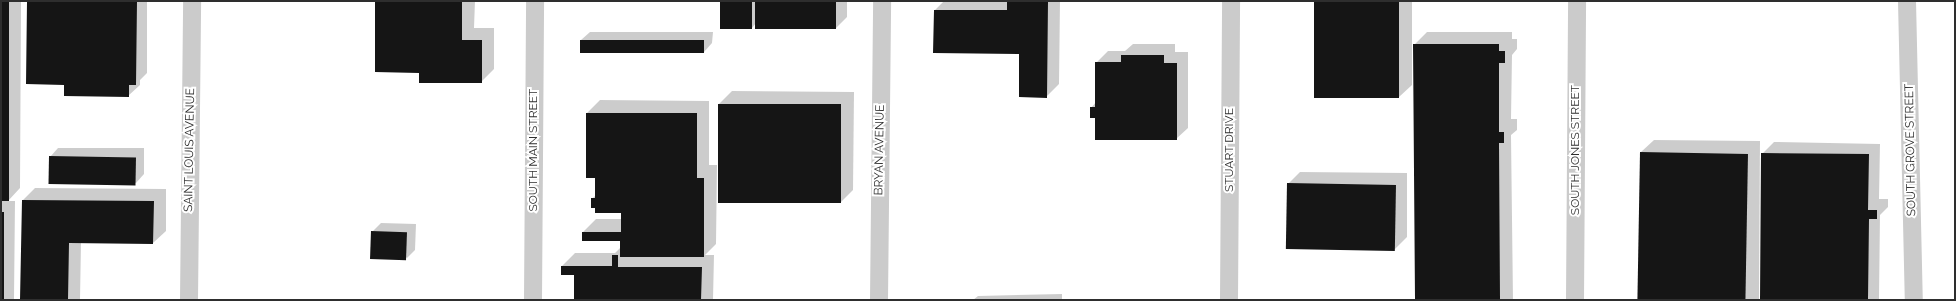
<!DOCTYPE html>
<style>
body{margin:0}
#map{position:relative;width:1956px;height:301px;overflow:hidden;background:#fff;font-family:Raleway,sans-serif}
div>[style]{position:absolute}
.shadow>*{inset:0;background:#0003}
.building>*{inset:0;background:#151515;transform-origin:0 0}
.minor>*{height:18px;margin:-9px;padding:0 9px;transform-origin:9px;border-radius:9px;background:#cbcbcb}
span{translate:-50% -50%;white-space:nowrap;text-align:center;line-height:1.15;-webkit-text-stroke:4px #fff;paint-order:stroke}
.street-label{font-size:12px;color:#2e2e2e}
.frame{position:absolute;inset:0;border:2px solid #2e2e2e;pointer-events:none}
</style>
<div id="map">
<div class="shadow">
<div style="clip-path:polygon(1px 1px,21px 1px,20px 188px,8px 201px,15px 201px,14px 300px,1px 300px)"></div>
<div style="clip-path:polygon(28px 1px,147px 1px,147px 73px,140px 80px,140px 85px,128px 96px,65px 84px)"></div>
<div style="clip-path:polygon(376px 1px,475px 1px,474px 28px,494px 28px,494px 69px,481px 82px,420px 72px)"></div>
<div style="clip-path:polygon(721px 1px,847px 1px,847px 17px,836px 28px,756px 23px,752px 28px)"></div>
<div style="clip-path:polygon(944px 1px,1060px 1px,1059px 84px,1046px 97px,1020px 53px,935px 10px)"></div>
<div style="clip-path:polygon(1315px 1px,1412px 1px,1412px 85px,1399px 97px)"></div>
<div style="clip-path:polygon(590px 32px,713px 32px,712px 43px,704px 52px,581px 40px)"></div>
<div style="clip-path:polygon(1427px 32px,1512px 32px,1512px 39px,1517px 39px,1517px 49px,1512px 55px,1511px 119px,1517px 119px,1517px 130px,1511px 135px,1513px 300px,1416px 300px,1414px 45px)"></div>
<div style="clip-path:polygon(1133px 44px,1175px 44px,1175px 52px,1188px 52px,1188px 128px,1176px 139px,1096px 117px,1091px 108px,1096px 102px,1096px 63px,1108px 51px,1125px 51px)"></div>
<div style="clip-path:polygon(732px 91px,854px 92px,853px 190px,841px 202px,719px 202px,719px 104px)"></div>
<div style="clip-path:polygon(600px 100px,709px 101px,709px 165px,717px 165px,716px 244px,705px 255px,714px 255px,713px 300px,575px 300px,575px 274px,562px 266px,575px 253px,615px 253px,621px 247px,621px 240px,583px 240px,583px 232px,596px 219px,622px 219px,622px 212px,596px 207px,592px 199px,596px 195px,596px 177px,587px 177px,587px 113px)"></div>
<div style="clip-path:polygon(1654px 140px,1760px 141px,1759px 300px,1640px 300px,1641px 152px)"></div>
<div style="clip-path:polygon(1774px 142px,1880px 144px,1879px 199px,1888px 199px,1888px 207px,1880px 215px,1879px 299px,1887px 300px,1761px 300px,1762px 154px)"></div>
<div style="clip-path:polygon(58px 148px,144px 148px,144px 174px,136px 183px,50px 157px)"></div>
<div style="clip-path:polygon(1300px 172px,1407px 173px,1407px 237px,1395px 249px,1288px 184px)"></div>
<div style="clip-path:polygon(35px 188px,166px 189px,166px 231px,153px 243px,81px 242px,80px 300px,21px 300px,23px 200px)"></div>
<div style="clip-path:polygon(381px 223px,416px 224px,415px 250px,407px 258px,372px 232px)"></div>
<div style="clip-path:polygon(1062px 294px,1062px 300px,973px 300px,978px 296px)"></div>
</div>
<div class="building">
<div style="left:1px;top:1px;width:8px;height:200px"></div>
<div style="clip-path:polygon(27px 1px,137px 1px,136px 85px,129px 85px,129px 97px,64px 96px,64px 85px,26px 84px)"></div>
<div style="clip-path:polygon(375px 1px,462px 1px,462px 40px,482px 40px,482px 83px,419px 83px,419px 73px,375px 72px)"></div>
<div style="left:720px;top:1px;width:32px;height:28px"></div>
<div style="left:755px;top:1px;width:81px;height:28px"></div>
<div style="clip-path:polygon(1007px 1px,1048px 1px,1047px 98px,1019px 97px,1019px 54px,933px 53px,934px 10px,1007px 10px)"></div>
<div style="left:1314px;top:1px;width:85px;height:97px"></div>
<div style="left:580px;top:40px;width:124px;height:13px"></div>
<div style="clip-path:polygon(1413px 44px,1499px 44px,1499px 51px,1505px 51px,1505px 63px,1499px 63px,1499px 132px,1504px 132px,1504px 143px,1499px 143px,1500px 300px,1415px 300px)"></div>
<div style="clip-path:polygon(1121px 55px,1164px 55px,1164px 63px,1177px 63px,1177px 140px,1095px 140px,1095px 118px,1090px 118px,1090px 107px,1095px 107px,1095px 62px,1121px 62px)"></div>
<div style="left:718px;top:104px;width:123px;height:99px"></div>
<div style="clip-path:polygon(586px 113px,697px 113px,697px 178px,704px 178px,704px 257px,620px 257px,620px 241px,582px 241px,582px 232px,621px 232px,621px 213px,595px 213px,595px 208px,591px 208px,591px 198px,595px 198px,595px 178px,586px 178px)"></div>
<div style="left:1640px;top:152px;width:108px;height:148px;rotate:1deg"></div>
<div style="clip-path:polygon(1761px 153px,1869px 154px,1868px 210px,1877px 210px,1877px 219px,1869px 219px,1868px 300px,1760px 300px)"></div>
<div style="left:49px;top:156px;width:87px;height:28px;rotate:1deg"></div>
<div style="left:1287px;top:183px;width:109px;height:66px;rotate:1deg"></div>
<div style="clip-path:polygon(22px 200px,154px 201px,153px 244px,69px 243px,68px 300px,20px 300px)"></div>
<div style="left:1px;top:212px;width:3px;height:88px"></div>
<div style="left:371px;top:231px;width:36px;height:28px;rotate:2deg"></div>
<div style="clip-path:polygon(612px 255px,618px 255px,618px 267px,702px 267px,701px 300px,574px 300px,574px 275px,561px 275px,561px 266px,612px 266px)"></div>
</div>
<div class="minor">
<div style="left:1907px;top:1px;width:299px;rotate:88.7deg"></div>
<div style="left:189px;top:300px;width:299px;rotate:-89.4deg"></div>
<div style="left:533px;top:300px;width:299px;rotate:-89.6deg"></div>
<div style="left:879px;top:300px;width:299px;rotate:-89.4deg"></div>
<div style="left:1229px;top:300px;width:299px;rotate:-89.6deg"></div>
<div style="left:1575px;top:300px;width:299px;rotate:-89.6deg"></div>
</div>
<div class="street-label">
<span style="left:190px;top:150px;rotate:-89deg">SAINT LOUIS AVENUE</span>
<span style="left:534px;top:150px;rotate:-90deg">SOUTH MAIN STREET</span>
<span style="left:880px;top:150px;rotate:-89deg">BRYAN AVENUE</span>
<span style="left:1230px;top:150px;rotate:-90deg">STUART DRIVE</span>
<span style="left:1576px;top:150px;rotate:-90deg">SOUTH JONES STREET</span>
<span style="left:1911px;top:150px;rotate:-91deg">SOUTH GROVE STREET</span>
</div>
<div class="frame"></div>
</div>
